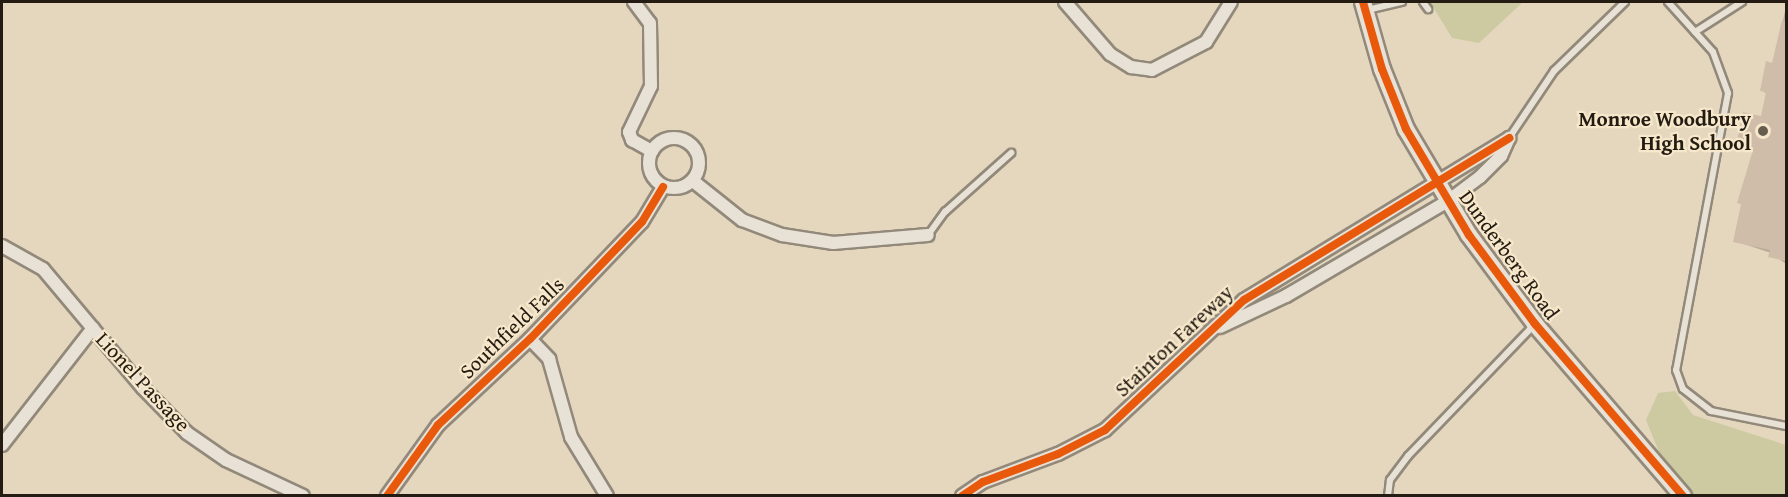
<!DOCTYPE html>
<style>
body{margin:0}
#map{position:relative;width:1788px;height:497px;overflow:hidden;background:#e4d7be;font-family:"Gentium Book Plus",serif}
div>[style]{position:absolute}
.green>*{inset:0;background:#cdcaa2}
.shadow>*{inset:0;background:#0003}
.building>*{inset:0;background:#cfbda9}
.roads{filter:drop-shadow(2px 0 #92897a) drop-shadow(-2px 0 #92897a) drop-shadow(0 2px #92897a) drop-shadow(0 -2px #92897a)}
.lane>*{height:6px;margin:-3px;padding:0 3px;transform-origin:3px;border-radius:3px;background:#e8e1d5}
.street>*{height:12px;margin:-6px;padding:0 6px;transform-origin:6px;border-radius:6px;background:#e8e1d5}
.street>.ring{margin:-6px;padding:0;box-sizing:content-box;background:none;border:12px solid #e8e1d5;border-radius:50%}
.secondary>*{height:16px;margin:-8px;padding:0 8px;transform-origin:8px;border-radius:8px;background:#e8e1d5}
.cycleway>*{height:8px;margin:-4px;padding:0 4px;transform-origin:4px;border-radius:4px;background:#e8590c}
.dots>*{width:16px;height:16px;translate:-50% -50%;box-sizing:border-box;border:3px solid #f7e8cb;border-radius:50%}
span{translate:-50% -50%;white-space:nowrap;text-align:center;line-height:1.15;-webkit-text-stroke:4.5px #f7e8cb;paint-order:stroke}
.poi-label{font-size:21px;color:#241b12;font-weight:700}
.right{translate:-100% -50%;text-align:right}
.street-label{font-size:21px;color:#241b12}
.frame{position:absolute;inset:0;border:3px solid #241b12;pointer-events:none}
</style>
<div id="map">
<div class="green">
<div style="clip-path:polygon(1430px 2px,1523px 2px,1479px 43px,1452px 38px)"></div>
<div style="clip-path:polygon(1675px 391px,1693px 415px,1786px 445px,1786px 495px,1692px 495px,1661px 457px,1646px 420px,1658px 393px)"></div>
</div>
<div class="shadow">
<div style="clip-path:polygon(1786px 6px,1786px 264px,1771px 253px,1735px 241px,1754px 153px,1737px 145px,1762px 117px,1767px 94px,1762px 90px,1774px 65px)"></div>
</div>
<div class="building">
<div style="clip-path:polygon(1782px 20px,1786px 21px,1786px 261px,1768px 257px,1770px 250px,1733px 242px,1741px 204px,1737px 203px,1753px 150px,1736px 146px,1743px 112px,1761px 116px,1766px 92px,1760px 91px,1766px 61px,1772px 63px)"></div>
</div>
<div class="roads">
<div class="lane">
<div style="left:1423px;top:2px;width:9px;rotate:54deg"></div>
<div style="left:1668px;top:2px;width:67px;rotate:48deg"></div>
<div style="left:1713px;top:52px;width:44px;rotate:69.9deg"></div>
<div style="left:1728px;top:93px;width:282px;rotate:100.6deg"></div>
<div style="left:1676px;top:370px;width:20px;rotate:70deg"></div>
<div style="left:1683px;top:389px;width:36px;rotate:38deg"></div>
<div style="left:1711px;top:411px;width:76px;rotate:11.3deg"></div>
<div style="left:1367px;top:10px;width:36px;rotate:-13deg"></div>
<div style="left:1695px;top:32px;width:56px;rotate:-32.6deg"></div>
<div style="left:1509px;top:138px;width:81px;rotate:-56.1deg"></div>
<div style="left:1554px;top:71px;width:99px;rotate:-44.2deg"></div>
<div style="left:928px;top:235px;width:29px;rotate:-54deg"></div>
<div style="left:945px;top:212px;width:89px;rotate:-41.8deg"></div>
<div style="left:1388px;top:496px;width:16px;rotate:-83deg"></div>
<div style="left:1390px;top:480px;width:30px;rotate:-53deg"></div>
<div style="left:1408px;top:456px;width:182px;rotate:-46.1deg"></div>
</div>
<div class="street">
<div style="left:634px;top:2px;width:26px;rotate:53deg"></div>
<div style="left:650px;top:23px;width:63px;rotate:89.1deg"></div>
<div style="left:651px;top:86px;width:51px;rotate:115.6deg"></div>
<div style="left:629px;top:132px;width:9px;rotate:69deg"></div>
<div style="left:632px;top:140px;width:23px;rotate:29deg"></div>
<div style="left:1065px;top:2px;width:69px;rotate:49.1deg"></div>
<div style="left:1110px;top:54px;width:25px;rotate:32deg"></div>
<div style="left:1131px;top:67px;width:21px;rotate:8deg"></div>
<div style="left:1152px;top:70px;width:61px;rotate:-27.4deg"></div>
<div style="left:1206px;top:42px;width:47px;rotate:-58deg"></div>
<div class="ring" style="left:649px;top:138px;width:38px;height:38px"></div>
<div style="left:693px;top:181px;width:63px;rotate:38.5deg"></div>
<div style="left:742px;top:220px;width:43px;rotate:20.6deg"></div>
<div style="left:782px;top:235px;width:52px;rotate:8.9deg"></div>
<div style="left:833px;top:243px;width:95px;rotate:-4.8deg"></div>
<div style="left:2px;top:246px;width:47px;rotate:29.3deg"></div>
<div style="left:43px;top:269px;width:155px;rotate:50deg"></div>
<div style="left:143px;top:388px;width:63px;rotate:45.6deg"></div>
<div style="left:187px;top:433px;width:47px;rotate:34.7deg"></div>
<div style="left:226px;top:460px;width:85px;rotate:25.1deg"></div>
<div style="left:1220px;top:327px;width:73px;rotate:-25.2deg"></div>
<div style="left:1286px;top:296px;width:188px;rotate:-30.4deg"></div>
<div style="left:1448px;top:201px;width:40px;rotate:-37deg"></div>
<div style="left:1480px;top:177px;width:30px;rotate:-45deg"></div>
<div style="left:1501px;top:156px;width:20px;rotate:-66deg"></div>
<div style="left:530px;top:339px;width:28px;rotate:46deg"></div>
<div style="left:549px;top:359px;width:81px;rotate:74.2deg"></div>
<div style="left:571px;top:437px;width:69px;rotate:58.6deg"></div>
<div style="left:2px;top:445px;width:148px;rotate:-52.1deg"></div>
<div style="left:387px;top:496px;width:87px;rotate:-54.3deg"></div>
<div style="left:438px;top:425px;width:126px;rotate:-43.1deg"></div>
<div style="left:530px;top:339px;width:162px;rotate:-46.3deg"></div>
<div style="left:642px;top:222px;width:41px;rotate:-59deg"></div>
<div style="left:962px;top:496px;width:25px;rotate:-34deg"></div>
<div style="left:983px;top:482px;width:80px;rotate:-20.5deg"></div>
<div style="left:1058px;top:454px;width:53px;rotate:-27.1deg"></div>
<div style="left:1105px;top:430px;width:190px;rotate:-43.1deg"></div>
<div style="left:1244px;top:300px;width:311px;rotate:-31.4deg"></div>
</div>
<div class="secondary">
<div style="left:1363px;top:2px;width:70px;rotate:74.2deg"></div>
<div style="left:1382px;top:69px;width:65px;rotate:68.2deg"></div>
<div style="left:1406px;top:129px;width:123px;rotate:59.3deg"></div>
<div style="left:1469px;top:235px;width:111px;rotate:53.4deg"></div>
<div style="left:1535px;top:324px;width:227px;rotate:49.3deg"></div>
</div>
</div>
<div class="cycleway">
<div style="left:1363px;top:2px;width:70px;rotate:74.2deg"></div>
<div style="left:1382px;top:69px;width:65px;rotate:68.2deg"></div>
<div style="left:1406px;top:129px;width:123px;rotate:59.3deg"></div>
<div style="left:1469px;top:235px;width:111px;rotate:53.4deg"></div>
<div style="left:1535px;top:324px;width:227px;rotate:49.3deg"></div>
<div style="left:387px;top:496px;width:87px;rotate:-54.3deg"></div>
<div style="left:438px;top:425px;width:126px;rotate:-43.1deg"></div>
<div style="left:530px;top:339px;width:162px;rotate:-46.3deg"></div>
<div style="left:642px;top:222px;width:41px;rotate:-59deg"></div>
<div style="left:962px;top:496px;width:25px;rotate:-34deg"></div>
<div style="left:983px;top:482px;width:80px;rotate:-20.5deg"></div>
<div style="left:1058px;top:454px;width:53px;rotate:-27.1deg"></div>
<div style="left:1105px;top:430px;width:190px;rotate:-43.1deg"></div>
<div style="left:1244px;top:300px;width:311px;rotate:-31.4deg"></div>
</div>
<div class="dots">
<div style="left:1763px;top:131px;background:#675d4e"></div>
</div>
<div class="poi-label">
<span class="right" style="left:1751px;top:131px">Monroe Woodbury<br>High School</span>
</div>
<div class="street-label">
<span style="left:1509px;top:255px;rotate:54deg">Dunderberg Road</span>
<span style="left:512px;top:328px;rotate:-44deg">Southfield Falls</span>
<span style="left:1174px;top:341px;rotate:-43deg">Stainton Fareway</span>
<span style="left:143px;top:382px;rotate:47deg">Lionel Passage</span>
</div>
<div class="frame"></div>
</div>
